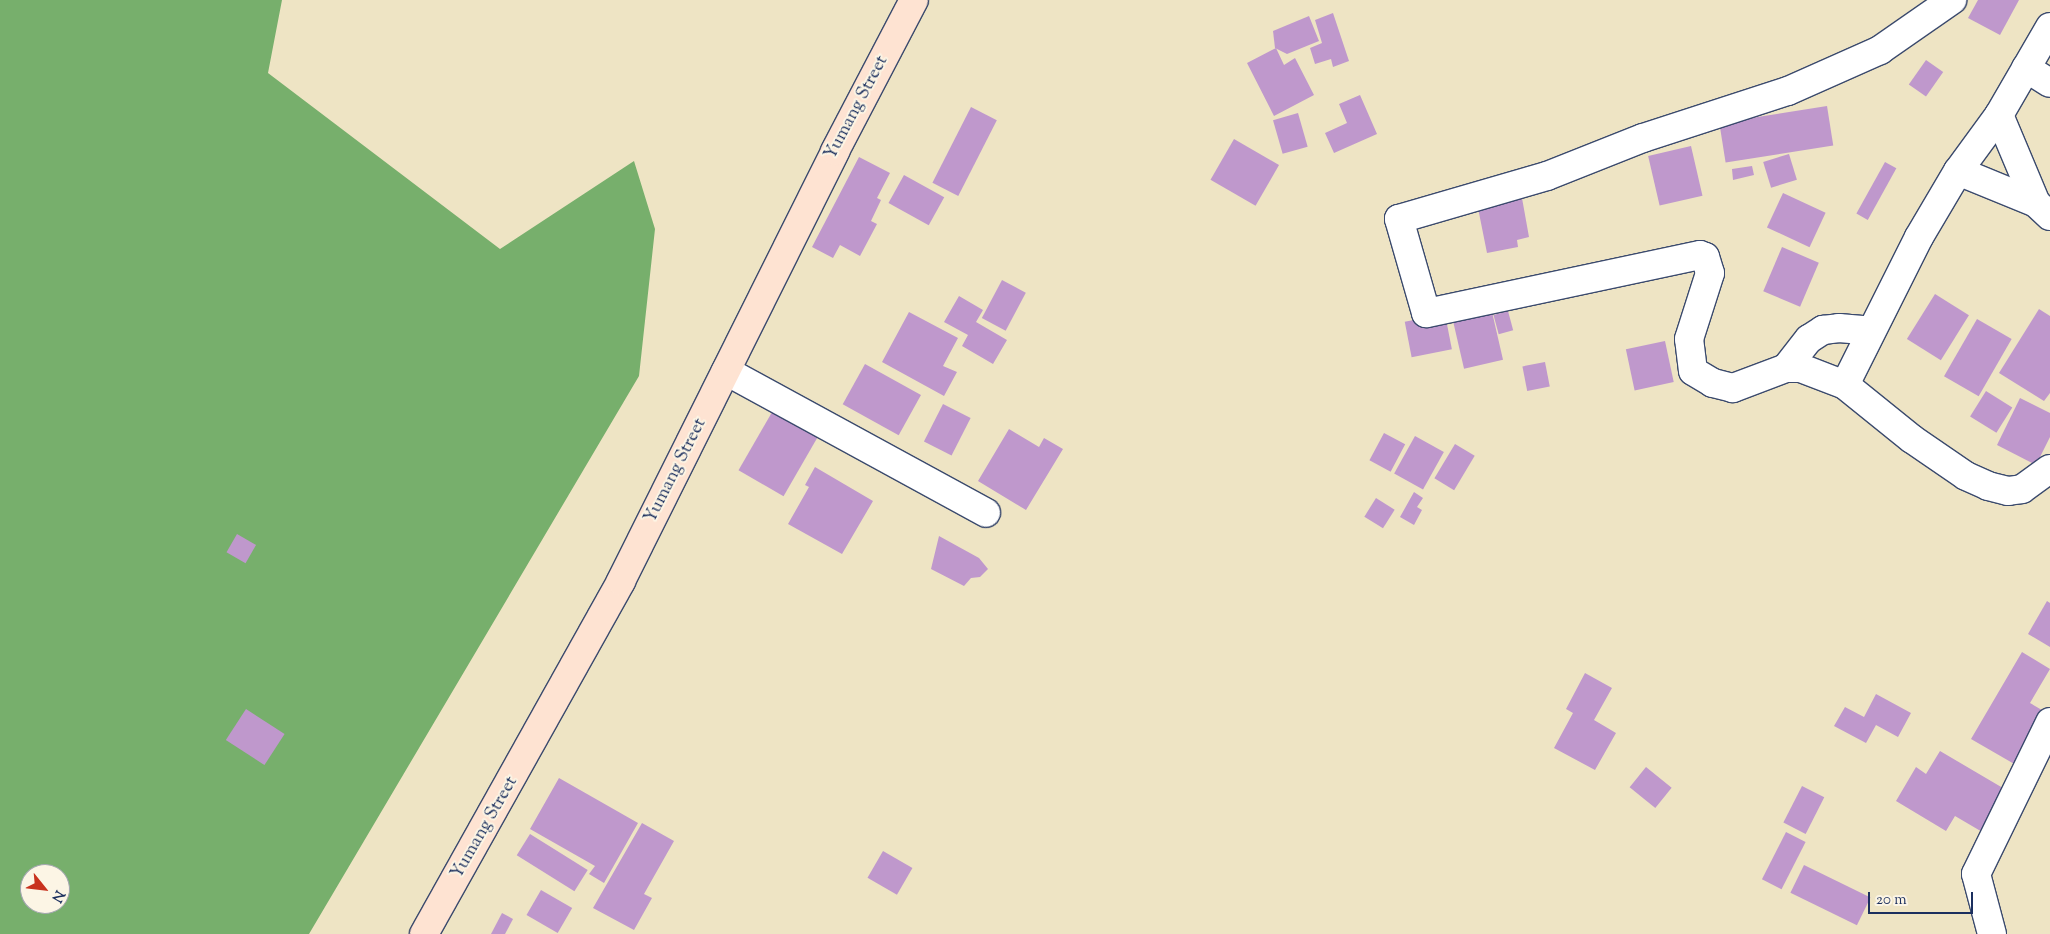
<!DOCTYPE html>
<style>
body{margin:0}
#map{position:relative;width:2050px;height:934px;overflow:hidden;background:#eee4c4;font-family:"Sorts Mill Goudy",serif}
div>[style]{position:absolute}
.forest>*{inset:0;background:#77af6c}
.building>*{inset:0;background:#bf98cc;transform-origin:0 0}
.roads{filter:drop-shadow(1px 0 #3b4a6d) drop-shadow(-1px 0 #3b4a6d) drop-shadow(0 1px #3b4a6d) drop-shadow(0 -1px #3b4a6d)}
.street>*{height:28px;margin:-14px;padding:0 14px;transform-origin:14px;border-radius:14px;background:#fff}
.secondary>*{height:28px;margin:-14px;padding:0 14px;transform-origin:14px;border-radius:14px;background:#fee3d2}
span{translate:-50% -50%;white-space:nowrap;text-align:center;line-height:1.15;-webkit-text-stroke:4px #fcf5e5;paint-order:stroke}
.street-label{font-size:18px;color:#1b2f5e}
.north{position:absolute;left:20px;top:864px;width:50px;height:50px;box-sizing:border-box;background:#fcf5e5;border:1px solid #a2a6af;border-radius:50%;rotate:119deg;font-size:14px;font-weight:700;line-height:20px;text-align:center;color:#1b2f5e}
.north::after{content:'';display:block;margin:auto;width:18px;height:22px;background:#c8321e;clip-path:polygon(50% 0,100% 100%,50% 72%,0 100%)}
.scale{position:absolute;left:1868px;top:892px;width:105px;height:22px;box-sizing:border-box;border:2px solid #1b2f5e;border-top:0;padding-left:6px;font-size:15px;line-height:18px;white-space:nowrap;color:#1b2f5e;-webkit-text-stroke:4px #fcf5e5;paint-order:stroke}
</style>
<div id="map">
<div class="forest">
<div style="clip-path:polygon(evenodd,0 0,282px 0,268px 73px,500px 249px,634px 161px,655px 229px,639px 376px,309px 934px,0 934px,0 0,30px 874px,60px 874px,60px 904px,30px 904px,30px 874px)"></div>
</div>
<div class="building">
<div style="clip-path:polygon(1978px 0,2019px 0,2000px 35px,1968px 18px)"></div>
<div style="clip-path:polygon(1333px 13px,1349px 61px,1333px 67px,1331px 59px,1315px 64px,1310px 48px,1322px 43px,1315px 20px)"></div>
<div style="clip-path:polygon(1309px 16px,1319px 41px,1287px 54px,1275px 48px,1273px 31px)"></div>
<div style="clip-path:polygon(1276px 48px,1284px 65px,1295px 58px,1314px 95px,1274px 116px,1247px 63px)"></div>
<div style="left:1926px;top:60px;width:21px;height:30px;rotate:35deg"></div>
<div style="clip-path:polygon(1360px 95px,1377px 134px,1334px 153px,1325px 133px,1347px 123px,1339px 104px)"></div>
<div style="left:1827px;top:106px;width:40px;height:109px;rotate:81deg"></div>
<div style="left:971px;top:107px;width:29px;height:85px;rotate:27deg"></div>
<div style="left:1298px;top:113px;width:35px;height:26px;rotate:74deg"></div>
<div style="left:1234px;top:139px;width:52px;height:47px;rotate:30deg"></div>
<div style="left:1691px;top:146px;width:51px;height:44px;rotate:77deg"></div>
<div style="left:1789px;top:154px;width:27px;height:27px;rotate:73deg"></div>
<div style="clip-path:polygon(859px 157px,890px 173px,877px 198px,881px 200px,871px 221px,877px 224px,860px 256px,840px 245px,833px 258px,812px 247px)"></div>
<div style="left:1885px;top:162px;width:13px;height:59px;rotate:29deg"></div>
<div style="clip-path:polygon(1752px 166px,1754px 175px,1733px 180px,1732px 169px)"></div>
<div style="left:904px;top:175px;width:46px;height:32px;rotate:29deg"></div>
<div style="clip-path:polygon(1520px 187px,1529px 237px,1517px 240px,1518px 247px,1487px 253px,1477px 203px)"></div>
<div style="left:1783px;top:193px;width:47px;height:38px;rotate:25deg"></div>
<div style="left:1782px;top:247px;width:40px;height:48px;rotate:23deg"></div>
<div style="left:1002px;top:280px;width:27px;height:43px;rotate:28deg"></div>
<div style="left:1935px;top:294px;width:40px;height:53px;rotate:32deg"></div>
<div style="clip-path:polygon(959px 296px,983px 310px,976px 322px,1007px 340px,993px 364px,962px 346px,968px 335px,944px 322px)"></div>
<div style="clip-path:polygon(2039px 309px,2050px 316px,2050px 393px,2044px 401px,1999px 373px)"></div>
<div style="left:1508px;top:311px;width:20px;height:15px;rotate:75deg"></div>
<div style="clip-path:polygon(909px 312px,958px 338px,943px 366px,957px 372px,944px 396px,882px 362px)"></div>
<div style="left:1492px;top:312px;width:49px;height:40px;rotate:77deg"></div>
<div style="left:1445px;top:314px;width:36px;height:41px;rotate:79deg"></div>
<div style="left:1977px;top:319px;width:40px;height:66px;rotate:30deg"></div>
<div style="left:1665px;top:341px;width:42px;height:40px;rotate:78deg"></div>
<div style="left:1545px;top:362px;width:25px;height:23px;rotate:79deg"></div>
<div style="left:865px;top:364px;width:64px;height:46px;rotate:29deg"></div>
<div style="left:1986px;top:391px;width:31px;height:30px;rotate:32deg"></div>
<div style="clip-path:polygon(2020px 398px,2050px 413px,2050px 437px,2036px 465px,1997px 445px)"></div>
<div style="left:943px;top:404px;width:31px;height:42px;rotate:27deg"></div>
<div style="left:775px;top:407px;width:52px;height:73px;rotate:30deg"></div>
<div style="clip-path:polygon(1009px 429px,1039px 447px,1044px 438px,1063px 449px,1026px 510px,978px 481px)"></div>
<div style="left:1384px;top:433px;width:24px;height:31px;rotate:28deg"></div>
<div style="left:1415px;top:436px;width:33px;height:43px;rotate:29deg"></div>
<div style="left:1455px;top:444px;width:23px;height:40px;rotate:31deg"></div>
<div style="clip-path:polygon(815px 467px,873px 501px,842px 554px,788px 524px,809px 487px,805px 485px)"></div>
<div style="clip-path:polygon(1414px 492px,1423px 498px,1417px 507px,1422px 510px,1414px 525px,1400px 517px)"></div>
<div style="left:1376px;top:498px;width:22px;height:22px;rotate:32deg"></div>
<div style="left:237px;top:534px;width:22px;height:21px;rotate:30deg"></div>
<div style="clip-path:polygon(939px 536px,979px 558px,988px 569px,980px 577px,971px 578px,964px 586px,931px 569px)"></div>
<div style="clip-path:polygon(2047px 601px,2050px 603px,2050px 647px,2028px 634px)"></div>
<div style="clip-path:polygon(2022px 652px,2050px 669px,2030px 703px,2047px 713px,2016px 765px,1971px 739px)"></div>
<div style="clip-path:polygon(1585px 673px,1612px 688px,1594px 720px,1616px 733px,1595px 770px,1554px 748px,1573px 713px,1566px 709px)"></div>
<div style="clip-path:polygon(1876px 694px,1911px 713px,1898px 737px,1876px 725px,1866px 743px,1834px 726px,1845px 707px,1864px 717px)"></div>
<div style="left:246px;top:709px;width:46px;height:37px;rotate:33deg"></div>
<div style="clip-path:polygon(1940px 751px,2008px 791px,1984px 833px,1955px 816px,1946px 831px,1896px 801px,1916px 767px,1926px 774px)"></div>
<div style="left:1646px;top:767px;width:33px;height:26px;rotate:39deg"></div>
<div style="clip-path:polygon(559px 778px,638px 823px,604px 883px,589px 874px,595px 866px,530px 829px)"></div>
<div style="left:1802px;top:786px;width:25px;height:41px;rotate:27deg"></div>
<div style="clip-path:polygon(642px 823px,674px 841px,644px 894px,652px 898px,634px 930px,593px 908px)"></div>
<div style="left:1786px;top:832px;width:22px;height:53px;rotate:27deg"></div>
<div style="left:530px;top:834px;width:68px;height:25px;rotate:32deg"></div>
<div style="left:883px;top:851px;width:34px;height:31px;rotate:30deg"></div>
<div style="left:1804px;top:865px;width:74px;height:31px;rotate:26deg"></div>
<div style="left:541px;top:890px;width:36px;height:29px;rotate:30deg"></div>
<div style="clip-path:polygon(502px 913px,513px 919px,505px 934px,491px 934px)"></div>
</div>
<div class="roads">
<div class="street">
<div style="left:2050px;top:27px;width:102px;rotate:120.1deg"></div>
<div style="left:1999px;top:115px;width:69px;rotate:126.2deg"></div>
<div style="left:1958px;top:171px;width:77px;rotate:120.6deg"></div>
<div style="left:1919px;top:237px;width:165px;rotate:116.6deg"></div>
<div style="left:1845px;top:385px;width:86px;rotate:38.9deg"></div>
<div style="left:1912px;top:439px;width:65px;rotate:34.4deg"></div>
<div style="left:1966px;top:476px;width:24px;rotate:24deg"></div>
<div style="left:1988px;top:486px;width:21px;rotate:14deg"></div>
<div style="left:2008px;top:491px;width:14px;rotate:-8deg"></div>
<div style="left:2022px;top:489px;width:34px;rotate:-36deg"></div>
<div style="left:2026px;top:68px;width:28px;rotate:32deg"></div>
<div style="left:1999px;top:115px;width:95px;rotate:67.2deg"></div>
<div style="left:2036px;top:203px;width:19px;rotate:43deg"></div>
<div style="left:1958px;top:171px;width:84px;rotate:22.3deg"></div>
<div style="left:1786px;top:368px;width:37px;rotate:-52deg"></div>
<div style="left:1809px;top:339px;width:17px;rotate:-33deg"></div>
<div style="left:1823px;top:330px;width:16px;rotate:-7deg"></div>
<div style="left:1839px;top:328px;width:32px;rotate:5deg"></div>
<div style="left:726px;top:371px;width:296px;rotate:28.6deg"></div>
<div style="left:1845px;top:385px;width:47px;rotate:-158.9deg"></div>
<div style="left:1801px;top:368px;width:15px;rotate:180deg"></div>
<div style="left:1786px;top:368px;width:57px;rotate:159.3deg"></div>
<div style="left:1733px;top:388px;width:21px;rotate:-166deg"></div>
<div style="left:1713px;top:383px;width:23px;rotate:-149deg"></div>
<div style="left:1693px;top:371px;width:32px;rotate:-97deg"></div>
<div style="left:1689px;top:339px;width:69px;rotate:-72.3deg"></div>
<div style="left:1710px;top:273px;width:17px;rotate:-107deg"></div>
<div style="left:1705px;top:257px;width:5px;rotate:-158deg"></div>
<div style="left:1700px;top:255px;width:280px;rotate:168deg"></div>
<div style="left:1426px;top:313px;width:98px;rotate:-106deg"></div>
<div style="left:1399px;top:219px;width:154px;rotate:-16.2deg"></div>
<div style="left:1547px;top:176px;width:103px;rotate:-21.6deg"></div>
<div style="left:1643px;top:138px;width:152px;rotate:-18deg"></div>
<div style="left:1788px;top:91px;width:101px;rotate:-24deg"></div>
<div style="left:1880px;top:50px;width:88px;rotate:-34.8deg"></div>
<div style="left:1992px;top:934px;width:62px;rotate:-104.9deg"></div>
<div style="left:1976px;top:874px;width:169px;rotate:-64deg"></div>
</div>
<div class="secondary">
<div style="left:424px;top:934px;width:404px;rotate:-60.8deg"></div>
<div style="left:621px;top:581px;width:480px;rotate:-63.5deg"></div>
<div style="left:835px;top:151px;width:170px;rotate:-62.4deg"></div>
</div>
</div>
<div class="street-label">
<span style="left:857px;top:108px;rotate:-62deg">Yumang Street</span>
<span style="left:676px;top:471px;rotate:-63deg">Yumang Street</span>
<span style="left:485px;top:828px;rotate:-60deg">Yumang Street</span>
</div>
<div class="north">N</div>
<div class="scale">20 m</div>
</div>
